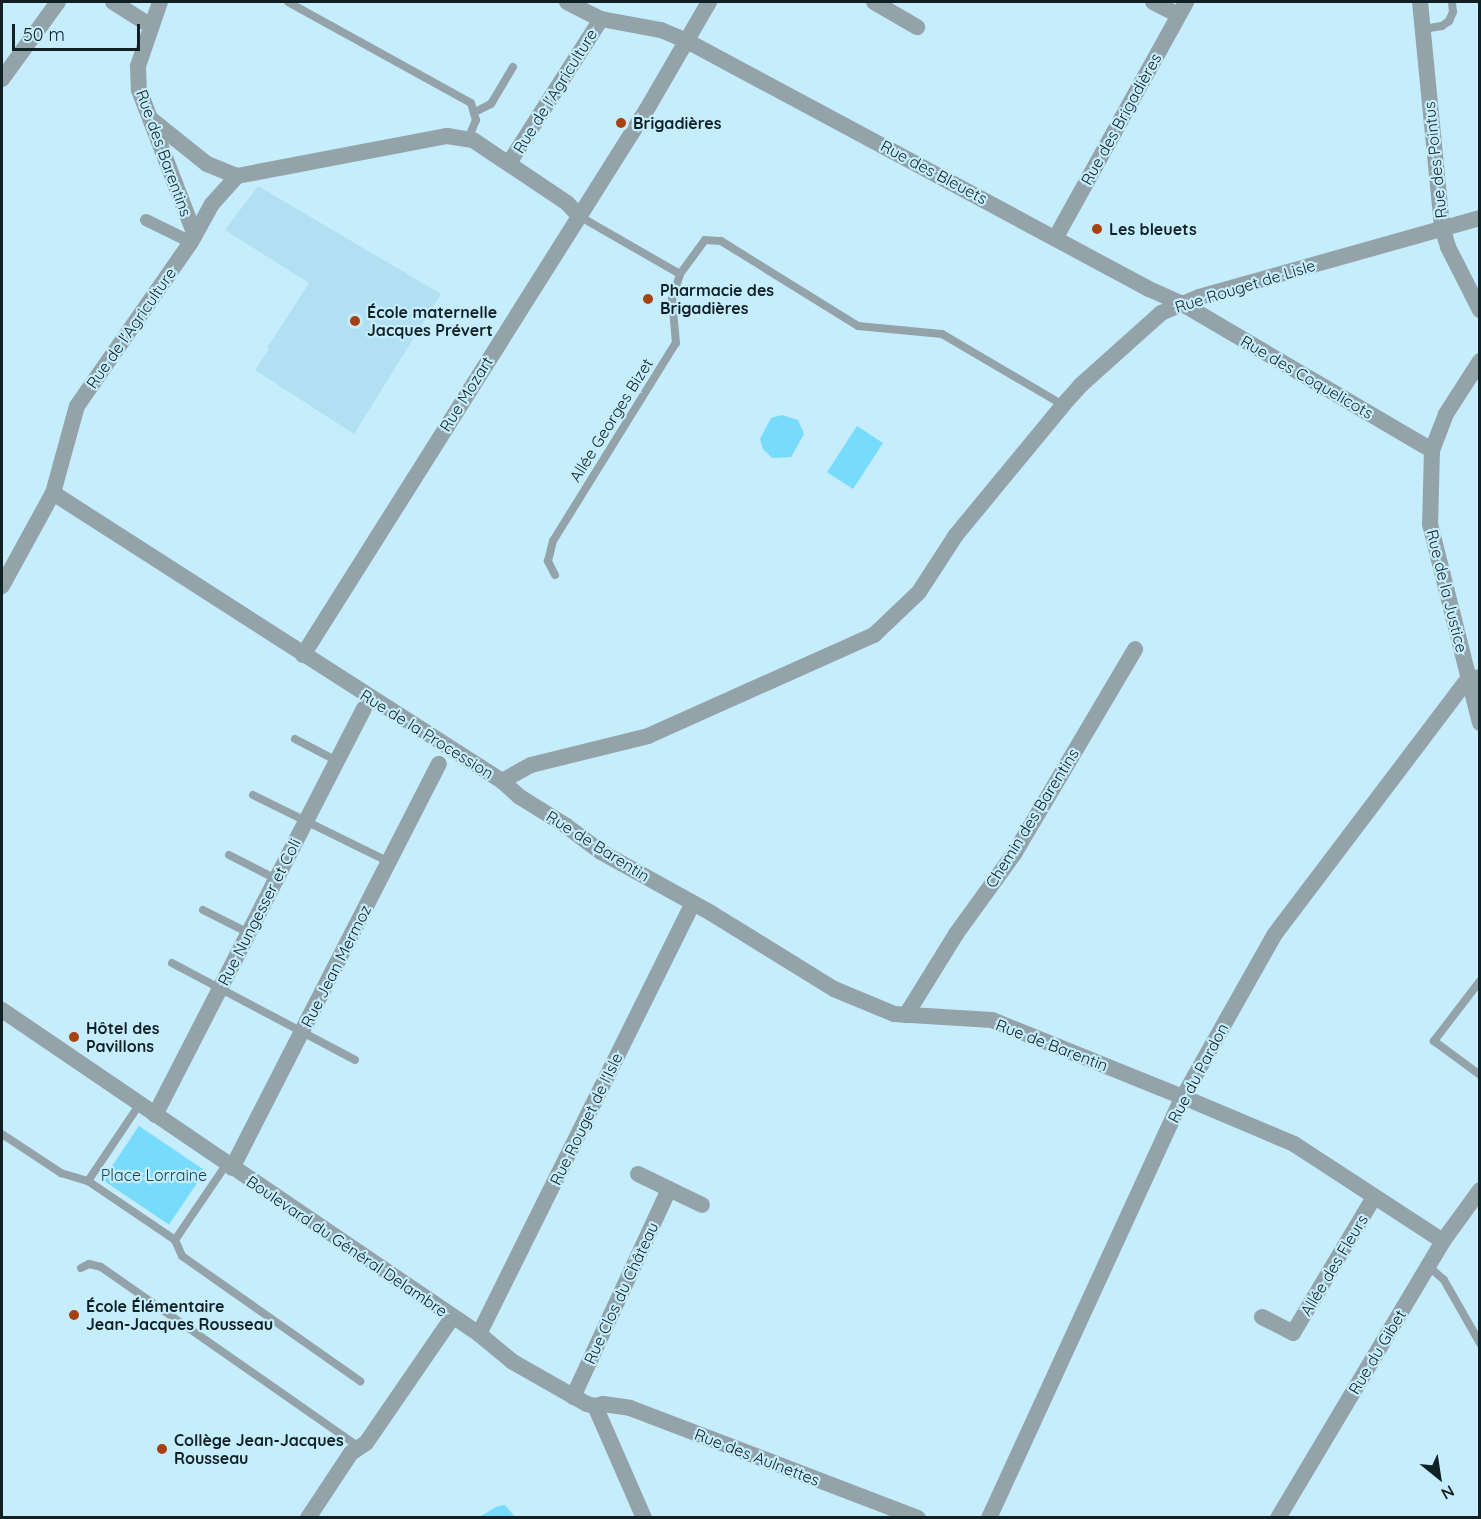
<!DOCTYPE html>
<meta charset="utf-8">
<style>
body{margin:0}
#map{position:relative;width:1481px;height:1519px;overflow:hidden;background:#c5edfc;font-family:Quicksand,sans-serif}
div>[style]{position:absolute}
.built>*{inset:0;background:#b0e0f2}
.green>*{inset:0;background:#77dbfc;transform-origin:0 0}
.service>*{height:8px;margin:-4px;padding:0 4px;transform-origin:4px;border-radius:4px;background:#93a3a9}
.pedestrian>*{height:12px;margin:-6px;padding:0 6px;transform-origin:6px;border-radius:6px;background:#93a3a9}
.minor>*{height:16px;margin:-8px;padding:0 8px;transform-origin:8px;border-radius:8px;background:#93a3a9}
.dots>*{width:16px;height:16px;translate:-50% -50%;box-sizing:border-box;border:3px solid #c5edfc;border-radius:50%}
span{translate:-50% -50%;white-space:nowrap;text-align:center;line-height:1.15;-webkit-text-stroke:4.5px #c5edfc;paint-order:stroke}
.street-label{font-size:16px;color:#112025}
.poi-label{font-size:16px;color:#112025;font-weight:700}
.left{translate:0 -50%;text-align:left}
.park-label{font-size:16px;color:#154452}
.frame{position:absolute;inset:0;border:3px solid #112025;pointer-events:none}
.north{position:absolute;left:1409px;top:1447px;width:60px;height:60px;-webkit-text-stroke:4px #c5edfc;paint-order:stroke;rotate:150deg;font-size:16px;font-weight:700;line-height:24px;text-align:center;color:#112025}
.north::after{content:'';display:block;margin:auto;width:21px;height:27px;background:#112025;clip-path:polygon(50% 0,100% 100%,50% 72%,0 100%)}
.scale{position:absolute;left:12px;top:24px;width:128px;height:27px;box-sizing:border-box;border:3px solid #112025;border-top:0;padding-left:8px;font-size:18px;line-height:21px;white-space:nowrap;color:#112025;-webkit-text-stroke:4px #c5edfc;paint-order:stroke}
</style>
<div id="map">
<div class="built">
<div style="clip-path:polygon(258px 186px,441px 294px,354px 434px,255px 370px,269px 349px,267px 348px,309px 283px,225px 230px)"></div>
</div>
<div class="green">
<div style="clip-path:polygon(782px 415px,798px 420px,804px 434px,791px 457px,772px 458px,763px 449px,760px 439px,771px 418px)"></div>
<div style="left:857px;top:426px;width:31px;height:55px;rotate:33deg"></div>
<div style="left:139px;top:1126px;width:80px;height:65px;rotate:34deg"></div>
<div style="clip-path:polygon(505px 1505px,515px 1517px,479px 1517px,498px 1506px)"></div>
</div>
<div class="service">
<div style="left:288px;top:2px;width:209px;rotate:28.9deg"></div>
<div style="left:471px;top:103px;width:18px;rotate:74deg"></div>
<div style="left:476px;top:120px;width:21px;rotate:113deg"></div>
<div style="left:1423px;top:29px;width:19px;rotate:-9deg"></div>
<div style="left:1442px;top:26px;width:9px;rotate:-36deg"></div>
<div style="left:1449px;top:21px;width:10px;rotate:-66deg"></div>
<div style="left:1453px;top:12px;width:10px;rotate:-96deg"></div>
<div style="left:475px;top:112px;width:18px;rotate:-27deg"></div>
<div style="left:491px;top:104px;width:43px;rotate:-59.3deg"></div>
<div style="left:579px;top:216px;width:116px;rotate:29.9deg"></div>
<div style="left:555px;top:575px;width:16px;rotate:-117deg"></div>
<div style="left:548px;top:561px;width:21px;rotate:-76deg"></div>
<div style="left:553px;top:541px;width:233px;rotate:-58.2deg"></div>
<div style="left:676px;top:343px;width:44px;rotate:-95.2deg"></div>
<div style="left:672px;top:299px;width:26px;rotate:-72deg"></div>
<div style="left:680px;top:274px;width:42px;rotate:-53.7deg"></div>
<div style="left:705px;top:240px;width:16px;rotate:4deg"></div>
<div style="left:721px;top:241px;width:161px;rotate:31.8deg"></div>
<div style="left:858px;top:326px;width:84px;rotate:5.4deg"></div>
<div style="left:942px;top:334px;width:140px;rotate:30.4deg"></div>
<div style="left:295px;top:739px;width:47px;rotate:27.6deg"></div>
<div style="left:253px;top:795px;width:152px;rotate:26.2deg"></div>
<div style="left:229px;top:855px;width:53px;rotate:27.1deg"></div>
<div style="left:203px;top:910px;width:51px;rotate:26.6deg"></div>
<div style="left:172px;top:963px;width:207px;rotate:27.9deg"></div>
<div style="left:1480px;top:981px;width:76px;rotate:127.5deg"></div>
<div style="left:1434px;top:1041px;width:57px;rotate:36.5deg"></div>
<div style="left:2px;top:1134px;width:71px;rotate:33.5deg"></div>
<div style="left:61px;top:1173px;width:28px;rotate:17deg"></div>
<div style="left:88px;top:1181px;width:105px;rotate:34.1deg"></div>
<div style="left:175px;top:1240px;width:17px;rotate:66deg"></div>
<div style="left:182px;top:1256px;width:218px;rotate:35.1deg"></div>
<div style="left:88px;top:1181px;width:92px;rotate:-56.1deg"></div>
<div style="left:175px;top:1240px;width:91px;rotate:-55.8deg"></div>
<div style="left:1428px;top:1266px;width:21px;rotate:41deg"></div>
<div style="left:1444px;top:1280px;width:73px;rotate:60.3deg"></div>
<div style="left:81px;top:1268px;width:9px;rotate:-27deg"></div>
<div style="left:89px;top:1264px;width:12px;rotate:14deg"></div>
<div style="left:101px;top:1267px;width:315px;rotate:34.9deg"></div>
</div>
<div class="pedestrian">
<div style="left:146px;top:220px;width:50px;rotate:26.1deg"></div>
</div>
<div class="minor">
<div style="left:113px;top:2px;width:45px;rotate:32.3deg"></div>
<div style="left:160px;top:2px;width:68px;rotate:109deg"></div>
<div style="left:138px;top:66px;width:24px;rotate:88deg"></div>
<div style="left:139px;top:90px;width:155px;rotate:68.9deg"></div>
<div style="left:567px;top:2px;width:38px;rotate:27deg"></div>
<div style="left:601px;top:19px;width:61px;rotate:10.4deg"></div>
<div style="left:661px;top:30px;width:28px;rotate:23deg"></div>
<div style="left:687px;top:41px;width:524px;rotate:28.23deg"></div>
<div style="left:1149px;top:289px;width:35px;rotate:24deg"></div>
<div style="left:1181px;top:303px;width:291px;rotate:30.4deg"></div>
<div style="left:874px;top:2px;width:50px;rotate:30.2deg"></div>
<div style="left:1153px;top:2px;width:28px;rotate:27deg"></div>
<div style="left:1420px;top:2px;width:226px;rotate:84.4deg"></div>
<div style="left:1442px;top:227px;width:21px;rotate:73deg"></div>
<div style="left:1448px;top:247px;width:71px;rotate:63.1deg"></div>
<div style="left:2px;top:79px;width:95px;rotate:-54deg"></div>
<div style="left:152px;top:120px;width:70px;rotate:38.7deg"></div>
<div style="left:207px;top:164px;width:32px;rotate:22deg"></div>
<div style="left:237px;top:176px;width:214px;rotate:-10.8deg"></div>
<div style="left:447px;top:136px;width:26px;rotate:9deg"></div>
<div style="left:473px;top:140px;width:113px;rotate:33.8deg"></div>
<div style="left:567px;top:203px;width:16px;rotate:47deg"></div>
<div style="left:509px;top:163px;width:171px;rotate:-57.4deg"></div>
<div style="left:1056px;top:237px;width:269px;rotate:-61deg"></div>
<div style="left:1480px;top:361px;width:63px;rotate:122.7deg"></div>
<div style="left:1446px;top:414px;width:39px;rotate:111deg"></div>
<div style="left:1432px;top:450px;width:74px;rotate:91.5deg"></div>
<div style="left:1430px;top:524px;width:205px;rotate:75.9deg"></div>
<div style="left:53px;top:493px;width:533px;rotate:32.68deg"></div>
<div style="left:502px;top:781px;width:24px;rotate:42deg"></div>
<div style="left:520px;top:797px;width:53px;rotate:31.9deg"></div>
<div style="left:565px;top:825px;width:45px;rotate:36.9deg"></div>
<div style="left:601px;top:852px;width:126px;rotate:29deg"></div>
<div style="left:711px;top:913px;width:145px;rotate:31.7deg"></div>
<div style="left:834px;top:989px;width:65px;rotate:22.6deg"></div>
<div style="left:894px;top:1014px;width:98px;rotate:3.5deg"></div>
<div style="left:992px;top:1020px;width:206px;rotate:22deg"></div>
<div style="left:1183px;top:1097px;width:121px;rotate:22.9deg"></div>
<div style="left:1294px;top:1144px;width:178px;rotate:33.1deg"></div>
<div style="left:2px;top:586px;width:106px;rotate:-61.3deg"></div>
<div style="left:53px;top:493px;width:90px;rotate:-74.6deg"></div>
<div style="left:77px;top:406px;width:200px;rotate:-55.2deg"></div>
<div style="left:191px;top:242px;width:43px;rotate:-61.1deg"></div>
<div style="left:212px;top:204px;width:38px;rotate:-48deg"></div>
<div style="left:303px;top:655px;width:645px;rotate:-57.79deg"></div>
<div style="left:647px;top:109px;width:124px;rotate:-59.9deg"></div>
<div style="left:502px;top:781px;width:33px;rotate:-29deg"></div>
<div style="left:531px;top:765px;width:121px;rotate:-13.9deg"></div>
<div style="left:648px;top:736px;width:248px;rotate:-24.1deg"></div>
<div style="left:874px;top:635px;width:62px;rotate:-43.7deg"></div>
<div style="left:919px;top:592px;width:68px;rotate:-57deg"></div>
<div style="left:956px;top:535px;width:168px;rotate:-50.5deg"></div>
<div style="left:1063px;top:405px;width:28px;rotate:-48deg"></div>
<div style="left:1082px;top:384px;width:106px;rotate:-41.9deg"></div>
<div style="left:1161px;top:313px;width:41px;rotate:-22.8deg"></div>
<div style="left:1199px;top:297px;width:292px;rotate:-15.7deg"></div>
<div style="left:2px;top:1010px;width:577px;rotate:34.19deg"></div>
<div style="left:479px;top:1334px;width:44px;rotate:39.5deg"></div>
<div style="left:513px;top:1362px;width:85px;rotate:29.6deg"></div>
<div style="left:587px;top:1404px;width:8px;rotate:14deg"></div>
<div style="left:595px;top:1406px;width:122px;rotate:66.4deg"></div>
<div style="left:906px;top:1015px;width:95px;rotate:-58.3deg"></div>
<div style="left:956px;top:934px;width:99px;rotate:-54.1deg"></div>
<div style="left:1014px;top:854px;width:238px;rotate:-59.4deg"></div>
<div style="left:155px;top:1115px;width:457px;rotate:-62.8deg"></div>
<div style="left:232px;top:1168px;width:454px;rotate:-62.9deg"></div>
<div style="left:638px;top:1174px;width:71px;rotate:25.8deg"></div>
<div style="left:1262px;top:1317px;width:35px;rotate:27deg"></div>
<div style="left:1293px;top:1333px;width:158px;rotate:-59.2deg"></div>
<div style="left:479px;top:1334px;width:481px;rotate:-63.6deg"></div>
<div style="left:573px;top:1397px;width:229px;rotate:-65.2deg"></div>
<div style="left:595px;top:1406px;width:8px;rotate:-14deg"></div>
<div style="left:603px;top:1404px;width:27px;rotate:8deg"></div>
<div style="left:630px;top:1408px;width:308px;rotate:20.9deg"></div>
<div style="left:308px;top:1518px;width:78px;rotate:-56.5deg"></div>
<div style="left:351px;top:1453px;width:18px;rotate:-34deg"></div>
<div style="left:366px;top:1443px;width:152px;rotate:-55.5deg"></div>
<div style="left:989px;top:1518px;width:464px;rotate:-65.3deg"></div>
<div style="left:1183px;top:1097px;width:187px;rotate:-60.6deg"></div>
<div style="left:1275px;top:934px;width:320px;rotate:-52.9deg"></div>
<div style="left:1468px;top:679px;width:12px;rotate:-9deg"></div>
<div style="left:1278px;top:1518px;width:322px;rotate:-59.2deg"></div>
<div style="left:1443px;top:1241px;width:63px;rotate:-54deg"></div>
</div>
<div class="dots">
<div style="left:621px;top:123px;background:#a64111"></div>
<div style="left:1097px;top:229px;background:#a64111"></div>
<div style="left:648px;top:299px;background:#a64111"></div>
<div style="left:355px;top:321px;background:#a64111"></div>
<div style="left:74px;top:1037px;background:#a64111"></div>
<div style="left:74px;top:1315px;background:#a64111"></div>
<div style="left:162px;top:1449px;background:#a64111"></div>
</div>
<div class="street-label">
<span style="left:555px;top:91px;rotate:-58deg">Rue de l'Agriculture</span>
<span style="left:1121px;top:119px;rotate:-61deg">Rue des Brigadières</span>
<span style="left:164px;top:153px;rotate:70deg">Rue des Barentins</span>
<span style="left:1435px;top:160px;rotate:-96deg">Rue des Pointus</span>
<span style="left:934px;top:172px;rotate:28deg">Rue des Bleuets</span>
<span style="left:1245px;top:286px;rotate:-17deg">Rue Rouget de Lisle</span>
<span style="left:131px;top:328px;rotate:-55deg">Rue de l'Agriculture</span>
<span style="left:1307px;top:377px;rotate:30deg">Rue des Coquelicots</span>
<span style="left:466px;top:394px;rotate:-58deg">Rue Mozart</span>
<span style="left:611px;top:420px;rotate:-58deg">Allée Georges Bizet</span>
<span style="left:1447px;top:591px;rotate:76deg">Rue de la Justice</span>
<span style="left:427px;top:734px;rotate:32deg">Rue de la Procession</span>
<span style="left:1032px;top:818px;rotate:-58deg">Chemin des Barentins</span>
<span style="left:598px;top:846px;rotate:32deg">Rue de Barentin</span>
<span style="left:259px;top:912px;rotate:-63deg">Rue Nungesser et Coli</span>
<span style="left:336px;top:966px;rotate:-63deg">Rue Jean Mermoz</span>
<span style="left:1052px;top:1045px;rotate:21deg">Rue de Barentin</span>
<span style="left:1198px;top:1073px;rotate:-62deg">Rue du Pardon</span>
<span style="left:586px;top:1119px;rotate:-64deg">Rue Rouget de l'Isle</span>
<span style="left:347px;top:1246px;rotate:34deg">Boulevard du Général Delambre</span>
<span style="left:1334px;top:1265px;rotate:-59deg">Allée des Fleurs</span>
<span style="left:621px;top:1293px;rotate:-65deg">Rue Clos du Château</span>
<span style="left:1377px;top:1352px;rotate:-59deg">Rue du Gibet</span>
<span style="left:757px;top:1457px;rotate:21deg">Rue des Aulnettes</span>
</div>
<div class="poi-label">
<span class="left" style="left:633px;top:123px">Brigadières</span>
<span class="left" style="left:1109px;top:229px">Les bleuets</span>
<span class="left" style="left:660px;top:299px">Pharmacie des<br>Brigadières</span>
<span class="left" style="left:367px;top:321px">École maternelle<br>Jacques Prévert</span>
<span class="left" style="left:86px;top:1037px">Hôtel des<br>Pavillons</span>
<span class="left" style="left:86px;top:1315px">École Élémentaire<br>Jean-Jacques Rousseau</span>
<span class="left" style="left:174px;top:1449px">Collège Jean-Jacques<br>Rousseau</span>
</div>
<div class="park-label">
<span style="left:154px;top:1175px">Place Lorraine</span>
</div>
<div class="frame"></div>
<div class="north">N</div>
<div class="scale">50 m</div>
</div>
